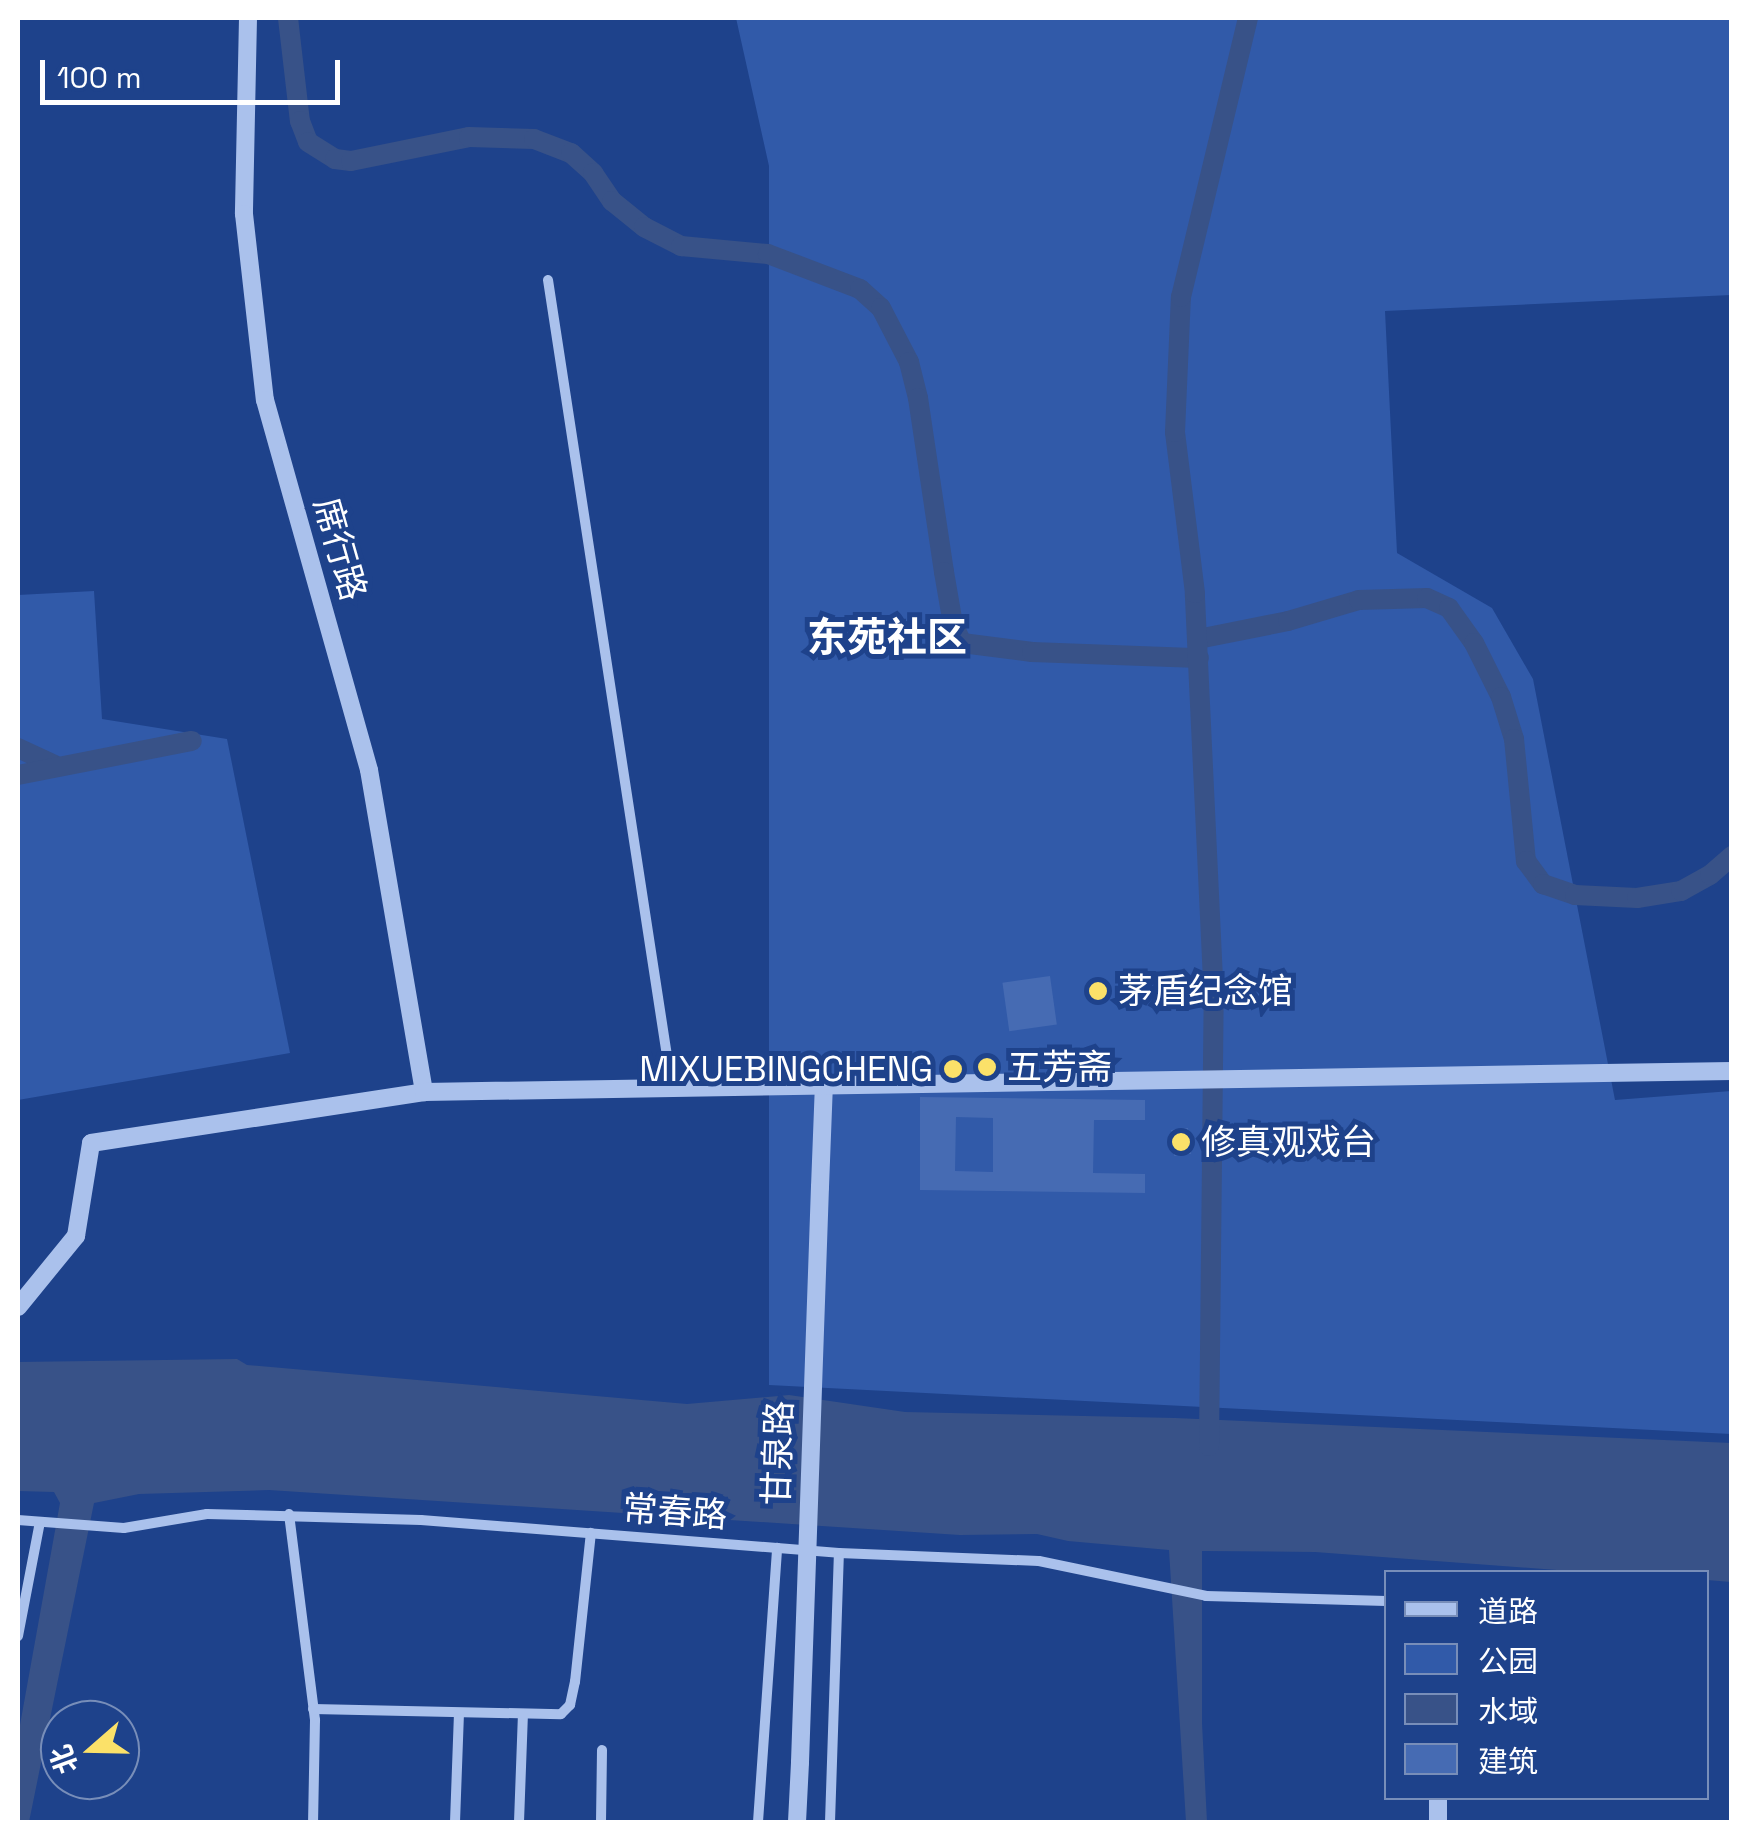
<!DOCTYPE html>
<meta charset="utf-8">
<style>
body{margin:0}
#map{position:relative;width:1749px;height:1840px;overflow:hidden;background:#1e428b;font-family:"Space Grotesk","Noto Sans SC",sans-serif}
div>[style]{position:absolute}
.green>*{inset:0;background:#315aa9}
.water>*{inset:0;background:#385288}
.canal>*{height:20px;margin:-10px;padding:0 10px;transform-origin:10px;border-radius:10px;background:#385288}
.building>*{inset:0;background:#466bb3;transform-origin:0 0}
.minor>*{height:10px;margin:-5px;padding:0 5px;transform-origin:5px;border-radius:5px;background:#aac1ec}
.tertiary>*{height:18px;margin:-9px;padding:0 9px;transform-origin:9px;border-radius:9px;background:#aac1ec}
.tertiary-bridge>*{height:18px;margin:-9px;padding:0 9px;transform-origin:9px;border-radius:9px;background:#aac1ec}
.dots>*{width:28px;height:28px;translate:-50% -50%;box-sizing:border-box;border:5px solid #1e428b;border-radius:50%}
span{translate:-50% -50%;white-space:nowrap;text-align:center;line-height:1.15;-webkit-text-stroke:10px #1e428b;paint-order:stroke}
.street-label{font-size:35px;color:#fff}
.poi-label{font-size:35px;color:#fff}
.left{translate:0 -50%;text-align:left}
.right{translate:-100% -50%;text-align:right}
.quarter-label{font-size:40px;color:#fff;font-weight:700}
.frame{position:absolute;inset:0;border:20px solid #fff;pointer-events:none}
.legend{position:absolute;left:1384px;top:1570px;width:325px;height:230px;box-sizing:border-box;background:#1e428b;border:2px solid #788eb9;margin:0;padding:12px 18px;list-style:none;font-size:30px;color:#fff}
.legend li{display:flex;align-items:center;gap:20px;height:50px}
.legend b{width:50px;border:2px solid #788eb9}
.north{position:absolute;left:40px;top:1700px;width:100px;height:100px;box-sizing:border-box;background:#1e428b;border:2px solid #788eb9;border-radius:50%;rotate:250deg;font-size:28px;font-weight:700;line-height:40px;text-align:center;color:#fff}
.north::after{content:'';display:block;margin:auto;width:35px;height:45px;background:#fbe169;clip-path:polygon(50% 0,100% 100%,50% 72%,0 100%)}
.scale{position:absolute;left:40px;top:60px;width:300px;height:45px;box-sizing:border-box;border:5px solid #fff;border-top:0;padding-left:12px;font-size:30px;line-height:35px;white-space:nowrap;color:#fff;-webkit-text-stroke:8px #1e428b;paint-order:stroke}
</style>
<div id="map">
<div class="green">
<div style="clip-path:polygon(736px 18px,1731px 18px,1731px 295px,1385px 311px,1397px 553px,1492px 608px,1533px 679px,1615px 1100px,1731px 1091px,1731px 1434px,769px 1385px,769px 166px)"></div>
<div style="clip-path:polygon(94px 591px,102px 719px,227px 739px,290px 1053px,18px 1100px,18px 595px)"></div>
</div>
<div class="water">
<div style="clip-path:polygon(237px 1359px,247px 1365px,687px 1404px,789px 1395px,905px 1412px,1175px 1418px,1731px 1443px,1731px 1582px,1707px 1580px,1706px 1572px,1583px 1572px,1315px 1552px,1202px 1551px,1202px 1723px,1207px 1822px,1186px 1822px,1169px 1550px,1068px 1541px,1037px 1534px,960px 1535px,269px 1490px,139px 1494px,94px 1503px,29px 1822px,18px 1822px,18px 1736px,60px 1503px,54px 1492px,18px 1491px,18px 1362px)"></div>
</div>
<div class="canal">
<div style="left:288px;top:18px;width:104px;rotate:83.4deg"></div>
<div style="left:300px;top:121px;width:22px;rotate:69deg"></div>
<div style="left:308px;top:142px;width:32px;rotate:32deg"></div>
<div style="left:335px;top:159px;width:16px;rotate:7deg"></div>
<div style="left:351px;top:161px;width:120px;rotate:-11.5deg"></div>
<div style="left:469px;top:137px;width:65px;rotate:1.8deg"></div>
<div style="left:534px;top:139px;width:40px;rotate:21deg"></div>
<div style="left:571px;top:153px;width:30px;rotate:42deg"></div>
<div style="left:593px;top:173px;width:34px;rotate:56deg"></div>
<div style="left:612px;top:201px;width:41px;rotate:39.1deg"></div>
<div style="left:644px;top:227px;width:42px;rotate:27.2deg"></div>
<div style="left:681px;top:246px;width:87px;rotate:5.3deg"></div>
<div style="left:768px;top:254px;width:98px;rotate:20.8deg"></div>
<div style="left:860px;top:289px;width:28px;rotate:42deg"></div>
<div style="left:881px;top:308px;width:61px;rotate:62.6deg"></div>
<div style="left:909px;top:362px;width:37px;rotate:76deg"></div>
<div style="left:918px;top:398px;width:176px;rotate:81.5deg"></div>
<div style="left:944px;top:572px;width:53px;rotate:80.2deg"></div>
<div style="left:953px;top:624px;width:21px;rotate:65deg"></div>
<div style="left:962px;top:643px;width:71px;rotate:7.3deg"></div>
<div style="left:1032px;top:652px;width:167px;rotate:2.1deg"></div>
<div style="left:1198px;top:639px;width:92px;rotate:-11.3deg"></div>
<div style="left:1288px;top:621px;width:74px;rotate:-16.5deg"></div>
<div style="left:1359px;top:600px;width:68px;rotate:-1.7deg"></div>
<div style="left:1427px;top:598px;width:24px;rotate:24deg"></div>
<div style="left:1449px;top:608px;width:43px;rotate:54.5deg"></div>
<div style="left:1474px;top:643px;width:60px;rotate:63.4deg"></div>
<div style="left:1501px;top:697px;width:44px;rotate:72.8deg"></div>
<div style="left:1514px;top:739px;width:123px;rotate:84.4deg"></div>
<div style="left:1526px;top:861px;width:29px;rotate:54deg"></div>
<div style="left:1543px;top:884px;width:34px;rotate:19deg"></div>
<div style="left:1575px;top:895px;width:62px;rotate:2.8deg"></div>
<div style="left:1637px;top:898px;width:45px;rotate:-9deg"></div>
<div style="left:1681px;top:891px;width:33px;rotate:-29deg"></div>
<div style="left:1710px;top:875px;width:29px;rotate:-41deg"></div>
<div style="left:18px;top:748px;width:40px;rotate:25deg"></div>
<div style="left:18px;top:775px;width:177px;rotate:-11.1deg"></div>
<div style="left:1209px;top:1446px;width:445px;rotate:-89.4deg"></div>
<div style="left:1214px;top:1001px;width:408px;rotate:-92.7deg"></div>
<div style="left:1195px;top:593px;width:162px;rotate:-97.1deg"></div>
<div style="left:1175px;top:432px;width:135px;rotate:-87.5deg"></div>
<div style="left:1181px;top:297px;width:287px;rotate:-76.5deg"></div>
</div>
<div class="building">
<div style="left:1050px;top:976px;width:49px;height:48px;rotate:82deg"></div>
<div style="clip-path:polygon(evenodd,920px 1097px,1145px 1100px,1145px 1120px,1094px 1120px,1093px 1173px,1145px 1174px,1145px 1193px,920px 1190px,920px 1097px,956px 1117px,993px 1118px,993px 1172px,955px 1171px,956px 1117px)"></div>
<div style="left:1188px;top:1128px;width:26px;height:17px;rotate:83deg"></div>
</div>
<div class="minor">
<div style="left:548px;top:280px;width:817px;rotate:81.28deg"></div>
<div style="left:289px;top:1514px;width:208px;rotate:82.8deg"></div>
<div style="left:315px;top:1720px;width:102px;rotate:91.1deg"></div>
<div style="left:18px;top:1520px;width:106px;rotate:4.3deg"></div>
<div style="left:124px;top:1528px;width:84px;rotate:-9.6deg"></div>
<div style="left:207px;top:1514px;width:214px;rotate:1.6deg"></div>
<div style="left:421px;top:1520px;width:419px;rotate:4.5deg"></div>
<div style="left:839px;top:1553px;width:200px;rotate:2.3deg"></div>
<div style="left:1039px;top:1561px;width:171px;rotate:11.8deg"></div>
<div style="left:1206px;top:1596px;width:180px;rotate:1.6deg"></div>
<div style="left:18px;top:1636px;width:116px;rotate:-79.1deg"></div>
<div style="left:313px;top:1709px;width:248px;rotate:1.2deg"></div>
<div style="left:561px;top:1714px;width:13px;rotate:-45deg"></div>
<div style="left:570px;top:1705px;width:24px;rotate:-78deg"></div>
<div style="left:575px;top:1682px;width:150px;rotate:-83.9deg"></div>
<div style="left:455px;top:1822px;width:109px;rotate:-87.9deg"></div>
<div style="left:519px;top:1822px;width:108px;rotate:-87.9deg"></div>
<div style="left:601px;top:1822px;width:72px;rotate:-89.2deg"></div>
<div style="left:758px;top:1822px;width:275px;rotate:-86deg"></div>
<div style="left:830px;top:1822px;width:269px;rotate:-88.1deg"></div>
</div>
<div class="tertiary">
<div style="left:248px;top:18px;width:196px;rotate:91.2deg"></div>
<div style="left:244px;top:214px;width:187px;rotate:83.6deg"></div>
<div style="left:265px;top:400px;width:384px;rotate:74.3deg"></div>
<div style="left:369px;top:770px;width:327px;rotate:80.3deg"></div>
<div style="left:820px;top:1187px;width:102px;rotate:-87.8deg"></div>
<div style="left:18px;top:1307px;width:92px;rotate:-50.8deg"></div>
<div style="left:76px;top:1236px;width:94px;rotate:-80.8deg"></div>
<div style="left:91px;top:1143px;width:337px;rotate:-8.7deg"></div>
<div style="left:424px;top:1092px;width:1308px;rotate:-0.92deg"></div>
<div style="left:1438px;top:1798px;width:24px;rotate:90deg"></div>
<div style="left:797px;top:1822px;width:60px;rotate:-87.1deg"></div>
</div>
<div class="tertiary-bridge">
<div style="left:800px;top:1762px;width:575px;rotate:-88.01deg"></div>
</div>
<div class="dots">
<div style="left:1098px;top:991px;background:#fbe169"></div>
<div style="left:987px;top:1067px;background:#fbe169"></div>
<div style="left:953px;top:1069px;background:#fbe169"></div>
<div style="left:1181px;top:1142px;background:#fbe169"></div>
</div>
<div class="street-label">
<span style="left:340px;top:549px;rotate:74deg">席行路</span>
<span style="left:778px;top:1453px;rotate:-88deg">甘泉路</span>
<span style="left:675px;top:1512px;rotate:4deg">常春路</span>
</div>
<div class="poi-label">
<span class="left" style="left:1118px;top:991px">茅盾纪念馆</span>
<span class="left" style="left:1007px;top:1067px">五芳斋</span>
<span class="right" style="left:933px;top:1069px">MIXUEBINGCHENG</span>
<span class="left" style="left:1201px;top:1142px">修真观戏台</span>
</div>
<div class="quarter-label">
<span style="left:887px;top:638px">东苑社区</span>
</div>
<div class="frame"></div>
<ul class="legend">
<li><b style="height:12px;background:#aac1ec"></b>道路</li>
<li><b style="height:28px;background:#315aa9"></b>公园</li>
<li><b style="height:28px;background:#385288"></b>水域</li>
<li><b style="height:28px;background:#466bb3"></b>建筑</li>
</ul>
<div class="north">北</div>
<div class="scale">100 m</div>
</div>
